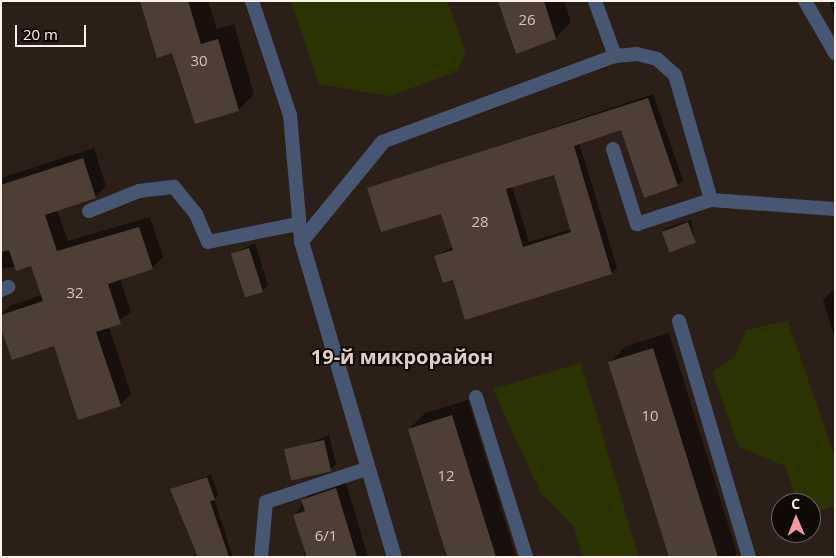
<!DOCTYPE html>
<meta charset="utf-8">
<style>
body{margin:0}
#map{position:relative;width:836px;height:558px;overflow:hidden;background:#2c1f17;font-family:"Open Sans",sans-serif}
div>[style]{position:absolute}
.green>*{inset:0;background:#2b3301}
.shadow>*{inset:0;background:#0007}
.building>*{inset:0;background:#4e3f36;transform-origin:0 0}
.lane>*{height:14px;margin:-7px;padding:0 7px;transform-origin:7px;border-radius:7px;background:#465673}
.street>*{height:15px;margin:-7.5px;padding:0 7.5px;transform-origin:7.5px;border-radius:7.5px;background:#465673}
span{translate:-50% -50%;white-space:nowrap;text-align:center;line-height:1.15;-webkit-text-stroke:4px #100a07;paint-order:stroke}
.number-label{font-size:15px;color:#cfc4be}
.number-label span{-webkit-text-stroke-width:0}
.quarter-label{font-size:20px;color:#e0cec3;font-weight:700}
.frame{position:absolute;inset:0;border:2px solid #faf1eb;pointer-events:none}
.north{position:absolute;left:771px;top:493px;width:50px;height:50px;box-sizing:border-box;background:#100a07;border:1px solid #6e6662;border-radius:50%;rotate:359deg;font-size:14px;font-weight:700;line-height:20px;text-align:center;color:#faf1eb}
.north::after{content:'';display:block;margin:auto;width:18px;height:22px;background:#f49aa1;clip-path:polygon(50% 0,100% 100%,50% 72%,0 100%)}
.scale{position:absolute;left:15px;top:25px;width:71px;height:22px;box-sizing:border-box;border:2px solid #faf1eb;border-top:0;padding-left:6px;font-size:15px;line-height:18px;white-space:nowrap;color:#faf1eb;-webkit-text-stroke:4px #100a07;paint-order:stroke}
</style>
<div id="map">
<div class="green">
<div style="clip-path:polygon(291px 1px,447px 1px,466px 51px,458px 71px,390px 96px,319px 84px)"></div>
<div style="clip-path:polygon(788px 321px,835px 458px,835px 506px,811px 513px,811px 503px,798px 503px,785px 466px,739px 447px,712px 372px,735px 357px,746px 330px)"></div>
<div style="clip-path:polygon(581px 363px,639px 557px,582px 557px,574px 527px,540px 492px,493px 389px)"></div>
</div>
<div class="shadow">
<div style="clip-path:polygon(141px 1px,208px 1px,217px 29px,234px 24px,254px 94px,238px 110px,173px 52px)"></div>
<div style="clip-path:polygon(500px 1px,564px 1px,571px 22px,556px 38px)"></div>
<div style="clip-path:polygon(829px 1px,835px 1px,835px 19px)"></div>
<div style="clip-path:polygon(evenodd,653px 94px,683px 180px,677px 185px,622px 129px,579px 143px,617px 267px,612px 273px,466px 318px,453px 278px,436px 256px,453px 247px,442px 212px,369px 189px,653px 94px,555px 174px,572px 229px,529px 242px,512px 186px,555px 174px)"></div>
<div style="clip-path:polygon(94px 148px,106px 186px,95px 197px,57px 210px,68px 241px,150px 217px,163px 257px,152px 268px,120px 279px,131px 312px,109px 327px,131px 394px,120px 405px,54px 344px,1px 325px,1px 314px,10px 306px,42px 295px,32px 264px,1px 269px,1px 178px)"></div>
<div style="clip-path:polygon(691px 220px,695px 242px,663px 231px,666px 228px)"></div>
<div style="clip-path:polygon(255px 243px,268px 285px,263px 291px,233px 254px)"></div>
<div style="clip-path:polygon(835px 288px,835px 339px,823px 300px)"></div>
<div style="clip-path:polygon(669px 333px,737px 553px,733px 557px,670px 557px,610px 362px,626px 346px)"></div>
<div style="clip-path:polygon(468px 400px,516px 557px,449px 557px,409px 429px,425px 413px)"></div>
<div style="clip-path:polygon(329px 435px,336px 464px,330px 470px,286px 453px)"></div>
<div style="clip-path:polygon(211px 474px,218px 495px,214px 499px,233px 557px,199px 557px,183px 509px,178px 511px,171px 489px)"></div>
<div style="clip-path:polygon(345px 480px,368px 557px,308px 557px,295px 515px,311px 491px)"></div>
</div>
<div class="building">
<div style="clip-path:polygon(140px 1px,188px 1px,201px 44px,218px 39px,239px 111px,195px 124px,172px 53px,157px 58px)"></div>
<div style="clip-path:polygon(498px 1px,544px 1px,556px 39px,516px 54px)"></div>
<div style="clip-path:polygon(evenodd,648px 98px,678px 186px,644px 198px,621px 130px,574px 146px,612px 274px,465px 320px,453px 280px,443px 283px,434px 256px,453px 250px,441px 214px,381px 232px,367px 188px,648px 98px,554px 175px,571px 232px,523px 247px,506px 189px,554px 175px)"></div>
<div style="clip-path:polygon(83px 158px,96px 198px,45px 215px,57px 251px,139px 227px,153px 269px,108px 284px,121px 324px,96px 332px,121px 406px,78px 420px,54px 346px,12px 360px,1px 329px,1px 315px,43px 301px,31px 266px,16px 271px,9px 250px,1px 252px,1px 185px)"></div>
<div style="left:688px;top:222px;width:22px;height:28px;rotate:69deg"></div>
<div style="left:249px;top:248px;width:46px;height:19px;rotate:72deg"></div>
<div style="clip-path:polygon(653px 348px,662px 377px,718px 557px,669px 557px,608px 362px)"></div>
<div style="clip-path:polygon(452px 415px,460px 441px,496px 557px,447px 557px,408px 429px)"></div>
<div style="left:324px;top:440px;width:32px;height:41px;rotate:77deg"></div>
<div style="clip-path:polygon(207px 477px,215px 500px,210px 501px,229px 557px,198px 557px,170px 489px)"></div>
<div style="clip-path:polygon(336px 488px,357px 557px,307px 557px,293px 515px,305px 511px,301px 500px)"></div>
</div>
<div class="lane">
<div style="left:252px;top:1px;width:120px;rotate:71.6deg"></div>
<div style="left:290px;top:115px;width:126px;rotate:85deg"></div>
<div style="left:595px;top:1px;width:59px;rotate:70deg"></div>
<div style="left:805px;top:1px;width:60px;rotate:60deg"></div>
<div style="left:382px;top:142px;width:248px;rotate:-20.3deg"></div>
<div style="left:615px;top:56px;width:22px;rotate:-5deg"></div>
<div style="left:637px;top:54px;width:21px;rotate:14deg"></div>
<div style="left:657px;top:59px;width:24px;rotate:42deg"></div>
<div style="left:675px;top:75px;width:130px;rotate:73.9deg"></div>
<div style="left:711px;top:200px;width:124px;rotate:4.2deg"></div>
<div style="left:613px;top:149px;width:79px;rotate:72.3deg"></div>
<div style="left:637px;top:224px;width:78px;rotate:-18deg"></div>
<div style="left:89px;top:211px;width:54px;rotate:-21.8deg"></div>
<div style="left:139px;top:191px;width:35px;rotate:-7deg"></div>
<div style="left:174px;top:187px;width:35px;rotate:51deg"></div>
<div style="left:196px;top:214px;width:30px;rotate:67deg"></div>
<div style="left:208px;top:242px;width:91px;rotate:-11.4deg"></div>
<div style="left:1px;top:290px;width:8px;rotate:-23deg"></div>
<div style="left:679px;top:321px;width:246px;rotate:73.5deg"></div>
<div style="left:476px;top:397px;width:168px;rotate:72.6deg"></div>
<div style="left:261px;top:557px;width:55px;rotate:-84.8deg"></div>
<div style="left:266px;top:502px;width:105px;rotate:-18.3deg"></div>
</div>
<div class="street">
<div style="left:382px;top:142px;width:128px;rotate:129.3deg"></div>
<div style="left:301px;top:241px;width:329px;rotate:73.6deg"></div>
</div>
<div class="number-label">
<span style="left:527px;top:20px">26</span>
<span style="left:199px;top:61px">30</span>
<span style="left:480px;top:222px">28</span>
<span style="left:75px;top:293px">32</span>
<span style="left:650px;top:416px">10</span>
<span style="left:446px;top:476px">12</span>
<span style="left:326px;top:536px">6/1</span>
</div>
<div class="quarter-label">
<span style="left:402px;top:356px">19-й микрорайон</span>
</div>
<div class="frame"></div>
<div class="north">С</div>
<div class="scale">20 m</div>
</div>
